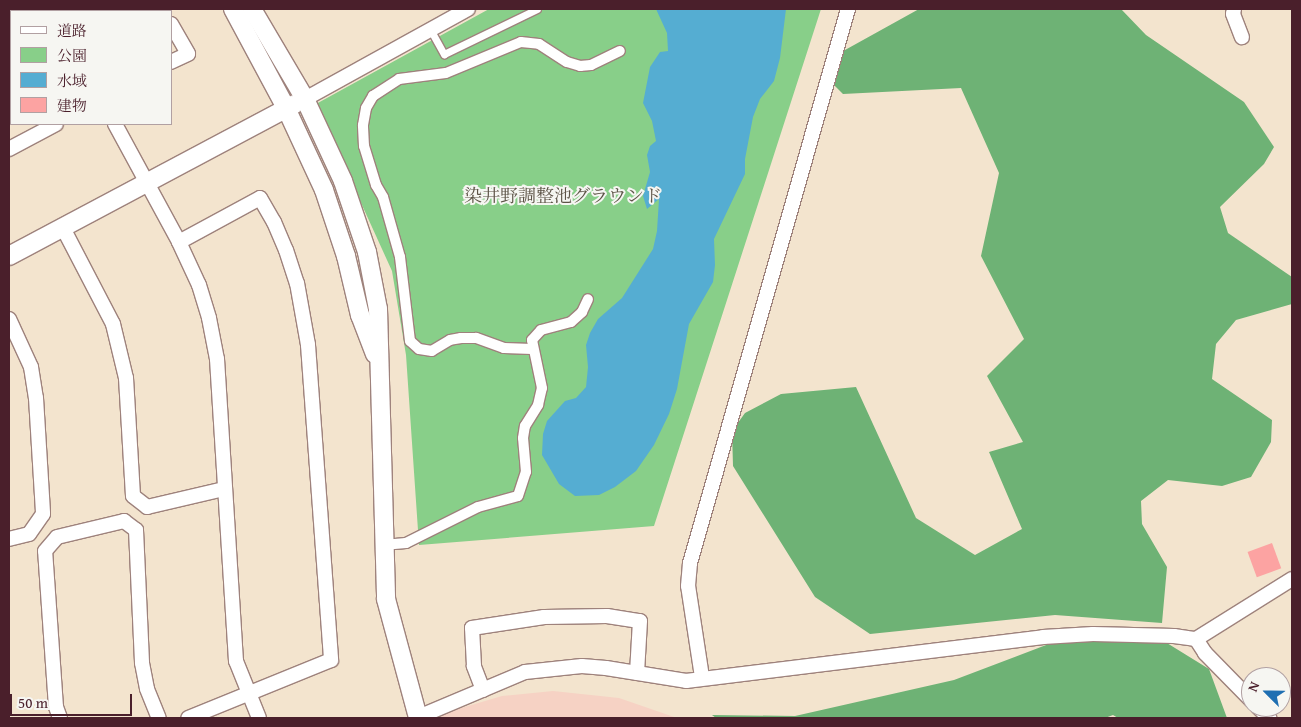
<!DOCTYPE html>
<meta charset="utf-8">
<style>
body{margin:0}
#map{position:relative;width:1301px;height:727px;overflow:hidden;background:#f3e4ce;font-family:"Gentium Book Plus","Noto Serif JP",serif}
div>[style]{position:absolute}
.built>*{inset:0;background:#f6d2c4}
.green>*{inset:0;background:#88cf89}
.forest>*{inset:0;background:#6eb275}
.water>*{inset:0;background:#55add2}
.building>*{inset:0;background:#fca3a2;transform-origin:0 0}
.roads{filter:drop-shadow(1px 0 #9e827c) drop-shadow(-1px 0 #9e827c) drop-shadow(0 1px #9e827c) drop-shadow(0 -1px #9e827c)}
.service>*{height:7px;margin:-3.5px;padding:0 3.5px;transform-origin:3.5px;border-radius:3.5px;background:#fff}
.pedestrian>*{height:10px;margin:-5px;padding:0 5px;transform-origin:5px;border-radius:5px;background:#fff}
.minor>*{height:14px;margin:-7px;padding:0 7px;transform-origin:7px;border-radius:7px;background:#fff}
.tertiary>*{height:18px;margin:-9px;padding:0 9px;transform-origin:9px;border-radius:9px;background:#fff}
span{translate:-50% -50%;white-space:nowrap;text-align:center;line-height:1.15;-webkit-text-stroke:4px #f6f6f2;paint-order:stroke}
.park-label{font-size:18px;color:#5d5447}
.frame{position:absolute;inset:0;border:10px solid #4a1f2b;pointer-events:none}
.legend{position:absolute;left:10px;top:10px;width:162px;height:115px;box-sizing:border-box;background:#f6f6f2;border:1px solid #b1a0a2;margin:0;padding:6px 9px;list-style:none;font-size:15px;color:#4a1f2b}
.legend li{display:flex;align-items:center;gap:10px;height:25px}
.legend b{width:25px;border:1px solid #b1a0a2}
.north{position:absolute;left:1241px;top:667px;width:50px;height:50px;box-sizing:border-box;background:#f6f6f2;border:1px solid #b1a0a2;border-radius:50%;rotate:293deg;font-size:14px;font-weight:700;line-height:20px;text-align:center;color:#4a1f2b}
.north::after{content:'';display:block;margin:auto;width:18px;height:22px;background:#1f6fb2;clip-path:polygon(50% 0,100% 100%,50% 72%,0 100%)}
.scale{position:absolute;left:10px;top:694px;width:122px;height:22px;box-sizing:border-box;border:2px solid #4a1f2b;border-top:0;padding-left:6px;font-size:15px;line-height:18px;white-space:nowrap;color:#4a1f2b;-webkit-text-stroke:4px #f6f6f2;paint-order:stroke}
</style>
<div id="map">
<div class="built">
<div style="clip-path:polygon(553px 691px,619px 698px,677px 718px,442px 718px,441px 714px,502px 696px)"></div>
</div>
<div class="green">
<div style="clip-path:polygon(489px 9px,821px 9px,654px 526px,419px 545px,406px 355px,392px 271px,316px 104px)"></div>
</div>
<div class="forest">
<div style="clip-path:polygon(919px 9px,1121px 9px,1146px 35px,1244px 102px,1274px 147px,1264px 164px,1220px 207px,1228px 233px,1292px 277px,1292px 304px,1236px 320px,1216px 344px,1212px 379px,1272px 420px,1271px 442px,1251px 477px,1222px 486px,1168px 480px,1141px 501px,1142px 524px,1167px 567px,1162px 623px,1055px 615px,870px 634px,815px 597px,733px 466px,732px 431px,745px 413px,781px 394px,856px 387px,916px 518px,975px 555px,1022px 529px,989px 452px,1023px 442px,987px 376px,1024px 339px,981px 256px,999px 173px,961px 88px,843px 94px,834px 85px,836px 55px)"></div>
<div style="clip-path:polygon(1141px 627px,1209px 669px,1227px 718px,1118px 718px,1113px 715px,1105px 718px,716px 718px,712px 715px,795px 716px,954px 680px,1054px 642px)"></div>
</div>
<div class="water">
<div style="clip-path:polygon(656px 9px,786px 9px,780px 58px,774px 81px,760px 99px,753px 117px,745px 159px,745px 174px,714px 239px,715px 265px,713px 282px,689px 324px,677px 389px,669px 414px,654px 445px,636px 471px,615px 487px,599px 495px,575px 496px,559px 484px,542px 455px,543px 434px,547px 421px,565px 401px,576px 398px,586px 387px,588px 367px,586px 345px,590px 333px,598px 319px,622px 298px,653px 249px,657px 231px,659px 199px,647px 209px,643px 196px,650px 172px,647px 155px,650px 146px,656px 141px,652px 121px,643px 103px,650px 67px,660px 52px,668px 51px,667px 33px)"></div>
</div>
<div class="building">
<div style="left:1272px;top:543px;width:27px;height:26px;rotate:70deg"></div>
</div>
<div class="roads">
<div class="service">
<div style="left:430px;top:29px;width:29px;rotate:61deg"></div>
<div style="left:444px;top:54px;width:103px;rotate:-25.8deg"></div>
</div>
<div class="pedestrian">
<div style="left:532px;top:349px;width:28px;rotate:-178deg"></div>
<div style="left:504px;top:348px;width:30px;rotate:-160deg"></div>
<div style="left:476px;top:338px;width:15px;rotate:180deg"></div>
<div style="left:461px;top:338px;width:11px;rotate:170deg"></div>
<div style="left:450px;top:340px;width:21px;rotate:149deg"></div>
<div style="left:432px;top:351px;width:13px;rotate:-171deg"></div>
<div style="left:419px;top:349px;width:12px;rotate:-138deg"></div>
<div style="left:410px;top:341px;width:85px;rotate:-96.8deg"></div>
<div style="left:400px;top:257px;width:62px;rotate:-105.8deg"></div>
<div style="left:383px;top:197px;width:14px;rotate:-120deg"></div>
<div style="left:376px;top:185px;width:41px;rotate:-107.1deg"></div>
<div style="left:364px;top:146px;width:21px;rotate:-93deg"></div>
<div style="left:363px;top:125px;width:17px;rotate:-80deg"></div>
<div style="left:366px;top:108px;width:14px;rotate:-60deg"></div>
<div style="left:373px;top:96px;width:31px;rotate:-33deg"></div>
<div style="left:399px;top:79px;width:47px;rotate:-7.3deg"></div>
<div style="left:446px;top:73px;width:81px;rotate:-22.5deg"></div>
<div style="left:521px;top:42px;width:18px;rotate:6deg"></div>
<div style="left:539px;top:44px;width:33px;rotate:33deg"></div>
<div style="left:567px;top:62px;width:14px;rotate:17deg"></div>
<div style="left:580px;top:66px;width:11px;rotate:-5deg"></div>
<div style="left:591px;top:65px;width:32px;rotate:-26deg"></div>
<div style="left:383px;top:545px;width:23px;rotate:-5deg"></div>
<div style="left:406px;top:543px;width:80px;rotate:-26.6deg"></div>
<div style="left:478px;top:507px;width:41px;rotate:-15.4deg"></div>
<div style="left:518px;top:496px;width:25px;rotate:-72deg"></div>
<div style="left:526px;top:472px;width:34px;rotate:-95deg"></div>
<div style="left:523px;top:438px;width:12px;rotate:-81deg"></div>
<div style="left:525px;top:426px;width:25px;rotate:-58deg"></div>
<div style="left:538px;top:405px;width:17px;rotate:-77deg"></div>
<div style="left:542px;top:388px;width:49px;rotate:-101.8deg"></div>
<div style="left:532px;top:340px;width:13px;rotate:-48deg"></div>
<div style="left:541px;top:330px;width:31px;rotate:-15deg"></div>
<div style="left:571px;top:322px;width:15px;rotate:-42deg"></div>
<div style="left:582px;top:312px;width:14px;rotate:-65deg"></div>
</div>
<div class="minor">
<div style="left:52px;top:9px;width:2px;rotate:63deg"></div>
<div style="left:163px;top:9px;width:2px;rotate:63deg"></div>
<div style="left:1234px;top:9px;width:5px;rotate:101deg"></div>
<div style="left:1233px;top:14px;width:25px;rotate:69deg"></div>
<div style="left:171px;top:24px;width:34px;rotate:60deg"></div>
<div style="left:188px;top:54px;width:19px;rotate:155deg"></div>
<div style="left:9px;top:43px;width:2px;rotate:-27deg"></div>
<div style="left:305px;top:99px;width:186px;rotate:-28.9deg"></div>
<div style="left:115px;top:124px;width:134px;rotate:61.5deg"></div>
<div style="left:179px;top:242px;width:47px;rotate:65.1deg"></div>
<div style="left:199px;top:285px;width:34px;rotate:73deg"></div>
<div style="left:209px;top:318px;width:42px;rotate:79deg"></div>
<div style="left:217px;top:359px;width:303px;rotate:86.4deg"></div>
<div style="left:236px;top:661px;width:61px;rotate:68deg"></div>
<div style="left:9px;top:149px;width:53px;rotate:-28deg"></div>
<div style="left:62px;top:226px;width:110px;rotate:62.5deg"></div>
<div style="left:113px;top:324px;width:56px;rotate:76.5deg"></div>
<div style="left:126px;top:378px;width:118px;rotate:86.6deg"></div>
<div style="left:133px;top:496px;width:18px;rotate:38deg"></div>
<div style="left:147px;top:507px;width:79px;rotate:-13.2deg"></div>
<div style="left:179px;top:242px;width:92px;rotate:-28.5deg"></div>
<div style="left:260px;top:198px;width:28px;rotate:60deg"></div>
<div style="left:274px;top:222px;width:30px;rotate:67deg"></div>
<div style="left:286px;top:250px;width:35px;rotate:72deg"></div>
<div style="left:297px;top:283px;width:63px;rotate:79.9deg"></div>
<div style="left:308px;top:345px;width:316px;rotate:85.8deg"></div>
<div style="left:331px;top:660px;width:154px;rotate:157.9deg"></div>
<div style="left:9px;top:319px;width:53px;rotate:65.4deg"></div>
<div style="left:31px;top:367px;width:31px;rotate:81deg"></div>
<div style="left:36px;top:398px;width:116px;rotate:86.5deg"></div>
<div style="left:43px;top:514px;width:24px;rotate:125deg"></div>
<div style="left:29px;top:534px;width:21px;rotate:166deg"></div>
<div style="left:1196px;top:639px;width:17px;rotate:57deg"></div>
<div style="left:1205px;top:653px;width:66px;rotate:45.6deg"></div>
<div style="left:702px;top:677px;width:92px;rotate:-98.7deg"></div>
<div style="left:688px;top:586px;width:23px;rotate:-85deg"></div>
<div style="left:690px;top:563px;width:576px;rotate:-74.08deg"></div>
<div style="left:483px;top:690px;width:26px;rotate:-111deg"></div>
<div style="left:474px;top:666px;width:38px;rotate:-93deg"></div>
<div style="left:472px;top:628px;width:73px;rotate:-8.7deg"></div>
<div style="left:544px;top:617px;width:63px;rotate:-0.9deg"></div>
<div style="left:607px;top:616px;width:33px;rotate:9deg"></div>
<div style="left:640px;top:621px;width:52px;rotate:93.3deg"></div>
<div style="left:1258px;top:707px;width:16px;rotate:45deg"></div>
<div style="left:60px;top:718px;width:12px;rotate:-110deg"></div>
<div style="left:56px;top:707px;width:156px;rotate:-94deg"></div>
<div style="left:45px;top:551px;width:18px;rotate:-49deg"></div>
<div style="left:57px;top:537px;width:69px;rotate:-13.4deg"></div>
<div style="left:124px;top:521px;width:15px;rotate:37deg"></div>
<div style="left:136px;top:530px;width:133px;rotate:87.4deg"></div>
<div style="left:142px;top:663px;width:26px;rotate:79deg"></div>
<div style="left:147px;top:689px;width:31px;rotate:68deg"></div>
<div style="left:416px;top:718px;width:118px;rotate:-22.9deg"></div>
<div style="left:525px;top:672px;width:57px;rotate:-6deg"></div>
<div style="left:582px;top:666px;width:24px;rotate:5deg"></div>
<div style="left:606px;top:668px;width:81px;rotate:9.2deg"></div>
<div style="left:686px;top:681px;width:360px;rotate:-7deg"></div>
<div style="left:1043px;top:637px;width:50px;rotate:-3.4deg"></div>
<div style="left:1093px;top:634px;width:81px;rotate:1.4deg"></div>
<div style="left:1174px;top:636px;width:22px;rotate:8deg"></div>
<div style="left:1196px;top:639px;width:113px;rotate:-32deg"></div>
</div>
<div class="tertiary">
<div style="left:233px;top:9px;width:112px;rotate:61.8deg"></div>
<div style="left:286px;top:108px;width:90px;rotate:65.1deg"></div>
<div style="left:324px;top:190px;width:70px;rotate:71.6deg"></div>
<div style="left:346px;top:256px;width:61px;rotate:76.7deg"></div>
<div style="left:360px;top:315px;width:42px;rotate:69deg"></div>
<div style="left:252px;top:9px;width:104px;rotate:59.5deg"></div>
<div style="left:305px;top:99px;width:90px;rotate:65.1deg"></div>
<div style="left:343px;top:181px;width:75px;rotate:71.3deg"></div>
<div style="left:367px;top:252px;width:58px;rotate:79.1deg"></div>
<div style="left:378px;top:309px;width:290px;rotate:88.4deg"></div>
<div style="left:386px;top:599px;width:123px;rotate:74.9deg"></div>
<div style="left:9px;top:256px;width:324px;rotate:-28deg"></div>
</div>
</div>
<div class="park-label">
<span style="left:563px;top:196px">染井野調整池グラウンド</span>
</div>
<div class="frame"></div>
<ul class="legend">
<li><b style="height:6px;background:#fff"></b>道路</li>
<li><b style="height:14px;background:#88cf89"></b>公園</li>
<li><b style="height:14px;background:#55add2"></b>水域</li>
<li><b style="height:14px;background:#fca3a2"></b>建物</li>
</ul>
<div class="north">N</div>
<div class="scale">50 m</div>
</div>
